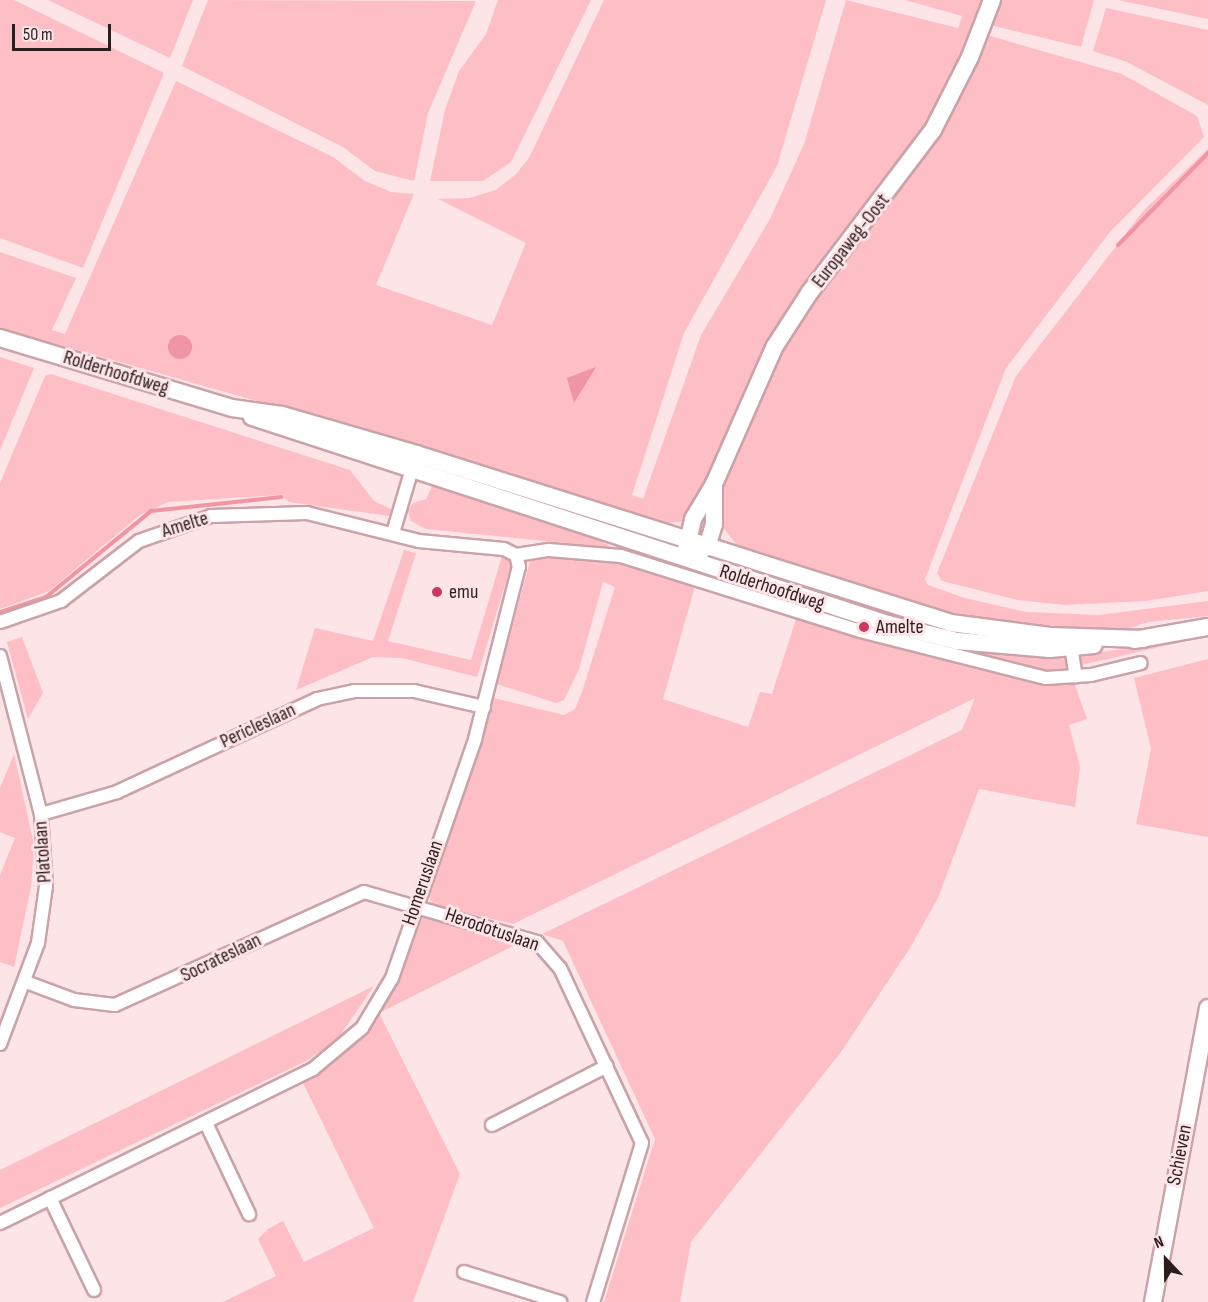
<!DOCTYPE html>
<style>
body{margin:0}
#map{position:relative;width:1208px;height:1302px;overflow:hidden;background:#fde4e7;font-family:"Sofia Sans Condensed",sans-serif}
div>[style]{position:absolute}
.green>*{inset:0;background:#febec6}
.water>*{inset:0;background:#ef95a3}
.round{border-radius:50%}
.stream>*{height:4px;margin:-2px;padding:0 2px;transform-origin:2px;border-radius:2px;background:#ef95a3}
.roads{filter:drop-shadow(2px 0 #caa3a8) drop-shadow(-2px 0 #caa3a8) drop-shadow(0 2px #caa3a8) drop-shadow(0 -2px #caa3a8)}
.street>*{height:12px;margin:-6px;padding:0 6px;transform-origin:6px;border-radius:6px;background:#fff}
.secondary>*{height:16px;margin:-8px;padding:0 8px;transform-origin:8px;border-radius:8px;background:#fff}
.dots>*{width:16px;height:16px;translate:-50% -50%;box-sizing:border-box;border:3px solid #fde4e7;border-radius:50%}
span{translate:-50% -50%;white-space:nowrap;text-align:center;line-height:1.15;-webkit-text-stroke:6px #fde4e7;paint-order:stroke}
.street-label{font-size:20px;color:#2b1d1e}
.poi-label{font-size:20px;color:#2b1d1e}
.left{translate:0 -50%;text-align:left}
.north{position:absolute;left:1136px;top:1230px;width:60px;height:60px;-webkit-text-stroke:4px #fde4e7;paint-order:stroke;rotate:338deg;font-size:16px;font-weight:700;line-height:24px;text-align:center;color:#2b1d1e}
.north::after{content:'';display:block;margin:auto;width:21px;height:27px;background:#2b1d1e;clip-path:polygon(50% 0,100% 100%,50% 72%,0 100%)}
.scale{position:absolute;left:12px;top:24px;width:99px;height:27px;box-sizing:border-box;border:3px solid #2b1d1e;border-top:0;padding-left:8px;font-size:18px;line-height:21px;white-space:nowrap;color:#2b1d1e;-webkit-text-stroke:4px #fde4e7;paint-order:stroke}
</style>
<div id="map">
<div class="green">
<div style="clip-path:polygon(0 0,14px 0,164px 73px,83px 268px,0 238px)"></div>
<div style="clip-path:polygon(48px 0,193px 0,170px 58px)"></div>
<div style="clip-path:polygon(208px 0,476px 1px,428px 113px,414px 181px,375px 171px,343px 147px,182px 66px)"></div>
<div style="clip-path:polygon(498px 0,591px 0,511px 162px,483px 181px,430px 181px,445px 110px,459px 71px,486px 34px)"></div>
<div style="clip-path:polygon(604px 0,826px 0,777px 166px,684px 333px,632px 495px,643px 499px,701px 335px,770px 219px,804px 144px,846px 0,958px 28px,962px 16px,905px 0,982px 0,962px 55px,929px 121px,763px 353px,708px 480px,681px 522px,654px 523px,373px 434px,0 328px,0 252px,76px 278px,52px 330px,65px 334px,176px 81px,333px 157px,365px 181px,391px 192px,414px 194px,376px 285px,492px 325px,526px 243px,438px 199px,469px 198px,496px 190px,516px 174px,529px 158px)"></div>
<div style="clip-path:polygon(998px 0,1094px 0,1081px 47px,990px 25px)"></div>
<div style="clip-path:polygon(1118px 0,1208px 0,1208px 19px)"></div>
<div style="clip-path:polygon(1106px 8px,1208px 30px,1208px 105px,1127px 62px,1093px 51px)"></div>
<div style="clip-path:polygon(987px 35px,1122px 74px,1197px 116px,1204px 137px,1109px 233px,1006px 368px,925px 579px,928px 585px,965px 598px,1026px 612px,1099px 615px,1208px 601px,1208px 616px,1148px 622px,1120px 631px,956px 618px,741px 550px,724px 529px,724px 482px,777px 357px,803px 314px,922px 160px,962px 92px)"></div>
<div style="clip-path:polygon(1208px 149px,1208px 591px,1146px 601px,1065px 605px,1018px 600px,942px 581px,937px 573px,1016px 376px,1144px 210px)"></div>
<div style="clip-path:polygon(0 357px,34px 368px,0 450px)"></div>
<div style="clip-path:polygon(51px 374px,350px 470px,374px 501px,391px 509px,389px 516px,289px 502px,281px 495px,168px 502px,140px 515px,49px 591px,0 609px,0 483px,45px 376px)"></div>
<div style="clip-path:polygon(433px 484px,579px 531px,614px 548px,426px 529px,411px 521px,408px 511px,413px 503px,426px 499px)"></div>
<div style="clip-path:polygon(404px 550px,416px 553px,388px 641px,471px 660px,502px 556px,513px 559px,477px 677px,402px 658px,373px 657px,296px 690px,315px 628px,373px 641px)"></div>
<div style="clip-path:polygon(564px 556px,609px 559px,696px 583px,663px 699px,748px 727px,760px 692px,772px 694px,797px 616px,984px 671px,1053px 683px,1074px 682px,1087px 719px,1069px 725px,1080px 767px,1075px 807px,979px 789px,938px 898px,910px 948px,841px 1052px,691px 1242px,680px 1302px,604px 1302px,655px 1139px,563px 941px,542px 934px,962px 730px,975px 698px,513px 924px,433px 905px,427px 892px,494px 698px,564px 715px,575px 709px,582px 692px,615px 587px,603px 582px,579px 669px,564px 700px,556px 703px,497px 684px,530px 561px)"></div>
<div style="clip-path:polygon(22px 637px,43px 693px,28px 719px,7px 642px)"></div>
<div style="clip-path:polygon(1182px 642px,1050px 672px,933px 644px,1092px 653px)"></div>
<div style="clip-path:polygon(1208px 659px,1208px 837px,1136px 824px,1151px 749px,1134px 678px)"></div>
<div style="clip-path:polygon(14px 754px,34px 845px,31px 887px,14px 967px,0 962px,0 875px,15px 838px,0 832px,0 788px)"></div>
<div style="clip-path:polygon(427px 914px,523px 941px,379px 1013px,460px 1174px,413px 1302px,223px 1302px,276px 1276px,258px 1239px,268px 1229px,283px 1221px,304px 1262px,374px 1228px,302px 1081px,348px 1050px,367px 1029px,398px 979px,416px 922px)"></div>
<div style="clip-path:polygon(374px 986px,337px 1040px,306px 1061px,0 1208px,0 1170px)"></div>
</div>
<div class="water">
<div class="round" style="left:168px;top:335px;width:24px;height:24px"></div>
<div style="clip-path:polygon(596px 367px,574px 403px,567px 378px)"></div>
</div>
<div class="stream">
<div style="left:1118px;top:245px;width:129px;rotate:-45.6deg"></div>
<div style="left:0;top:612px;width:48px;rotate:-18.1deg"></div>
<div style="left:46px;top:597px;width:136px;rotate:-39.3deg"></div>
<div style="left:151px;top:511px;width:131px;rotate:-6.1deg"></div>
</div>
<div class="roads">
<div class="street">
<div style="left:393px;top:533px;width:74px;rotate:-73.5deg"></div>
<div style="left:516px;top:555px;width:33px;rotate:-9deg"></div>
<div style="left:549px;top:550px;width:72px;rotate:4.8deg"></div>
<div style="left:621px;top:556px;width:250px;rotate:17.4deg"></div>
<div style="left:860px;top:631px;width:192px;rotate:14.2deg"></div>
<div style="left:1046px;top:678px;width:45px;rotate:-3.8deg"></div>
<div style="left:1091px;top:675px;width:51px;rotate:-13.5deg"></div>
<div style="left:0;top:622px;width:65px;rotate:-19deg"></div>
<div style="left:61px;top:601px;width:98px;rotate:-37.6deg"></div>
<div style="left:139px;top:541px;width:76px;rotate:-19.1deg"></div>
<div style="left:211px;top:516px;width:96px;rotate:-1.8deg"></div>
<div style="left:307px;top:513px;width:115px;rotate:14deg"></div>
<div style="left:419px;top:541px;width:85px;rotate:5.4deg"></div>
<div style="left:504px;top:549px;width:13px;rotate:27deg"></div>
<div style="left:1070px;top:640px;width:37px;rotate:81deg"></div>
<div style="left:0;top:656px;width:163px;rotate:75.5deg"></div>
<div style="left:41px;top:814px;width:72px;rotate:86deg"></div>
<div style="left:46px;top:886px;width:58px;rotate:98deg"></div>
<div style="left:38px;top:943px;width:108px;rotate:110.6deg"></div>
<div style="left:41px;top:814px;width:79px;rotate:-16.1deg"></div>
<div style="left:117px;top:792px;width:221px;rotate:-24.9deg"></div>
<div style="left:317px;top:699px;width:38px;rotate:-12deg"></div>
<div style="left:354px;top:691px;width:60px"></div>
<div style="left:414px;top:691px;width:72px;rotate:12.9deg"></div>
<div style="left:26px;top:982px;width:51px;rotate:20.6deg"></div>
<div style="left:74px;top:1000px;width:41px;rotate:7deg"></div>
<div style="left:115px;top:1005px;width:273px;rotate:-24.4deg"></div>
<div style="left:364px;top:892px;width:180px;rotate:16.1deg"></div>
<div style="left:537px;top:942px;width:35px;rotate:49deg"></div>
<div style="left:560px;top:968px;width:193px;rotate:64.9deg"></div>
<div style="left:642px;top:1143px;width:166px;rotate:107.1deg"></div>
<div style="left:206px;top:1123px;width:101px;rotate:64.7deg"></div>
<div style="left:492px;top:1125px;width:129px;rotate:-27.2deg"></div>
<div style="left:50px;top:1198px;width:102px;rotate:64.4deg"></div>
<div style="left:0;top:1223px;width:349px;rotate:-26.2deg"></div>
<div style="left:313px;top:1069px;width:64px;rotate:-39.9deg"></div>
<div style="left:362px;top:1028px;width:58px;rotate:-59deg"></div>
<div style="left:392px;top:978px;width:253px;rotate:-70.8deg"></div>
<div style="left:475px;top:739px;width:178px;rotate:-75.7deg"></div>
<div style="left:519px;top:567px;width:12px;rotate:-104deg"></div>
<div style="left:464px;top:1272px;width:101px;rotate:17.4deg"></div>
</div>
<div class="secondary">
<div style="left:0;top:338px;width:242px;rotate:16.8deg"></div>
<div style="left:232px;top:408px;width:50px;rotate:8deg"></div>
<div style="left:282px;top:415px;width:140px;rotate:16.2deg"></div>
<div style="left:416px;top:454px;width:561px;rotate:17.53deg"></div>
<div style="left:951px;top:623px;width:100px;rotate:7.5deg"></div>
<div style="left:1050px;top:636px;width:93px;rotate:1.8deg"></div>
<div style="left:252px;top:417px;width:669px;rotate:18.03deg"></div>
<div style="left:888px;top:624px;width:71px;rotate:13.8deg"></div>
<div style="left:957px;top:641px;width:93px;rotate:4.9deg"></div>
<div style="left:1050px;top:649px;width:44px;rotate:-5.2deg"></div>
<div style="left:686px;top:550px;width:32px;rotate:-77deg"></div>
<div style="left:693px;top:519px;width:41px;rotate:-59deg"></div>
<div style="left:714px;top:484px;width:151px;rotate:-66.2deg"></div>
<div style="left:775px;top:346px;width:64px;rotate:-57.1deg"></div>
<div style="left:810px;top:292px;width:203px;rotate:-52.8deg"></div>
<div style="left:933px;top:130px;width:82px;rotate:-63.1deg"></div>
<div style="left:970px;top:57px;width:61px;rotate:-68.9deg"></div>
<div style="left:699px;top:552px;width:9px;rotate:-32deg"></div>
<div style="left:707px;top:547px;width:24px;rotate:-73deg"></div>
<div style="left:714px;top:524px;width:40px;rotate:-90deg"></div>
<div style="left:1134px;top:640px;width:75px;rotate:-10deg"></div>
<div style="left:1153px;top:1302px;width:299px;rotate:-79.4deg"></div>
</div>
</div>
<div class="dots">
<div style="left:437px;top:592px;background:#c93a5e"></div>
<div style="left:864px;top:627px;background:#c93a5e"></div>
</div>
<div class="street-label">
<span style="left:851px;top:241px;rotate:-52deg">Europaweg-Oost</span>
<span style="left:116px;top:373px;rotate:17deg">Rolderhoofdweg</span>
<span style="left:185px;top:525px;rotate:-17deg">Amelte</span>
<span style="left:772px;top:588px;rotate:18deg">Rolderhoofdweg</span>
<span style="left:258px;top:726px;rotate:-25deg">Pericleslaan</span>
<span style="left:43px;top:852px;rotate:-94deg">Platolaan</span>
<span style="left:423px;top:883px;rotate:-71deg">Homeruslaan</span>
<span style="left:492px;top:930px;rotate:19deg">Herodotuslaan</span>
<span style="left:221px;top:958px;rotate:-26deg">Socrateslaan</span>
<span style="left:1180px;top:1155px;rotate:-79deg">Schieven</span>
</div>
<div class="poi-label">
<span class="left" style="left:449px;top:592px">emu</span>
<span class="left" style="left:876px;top:627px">Amelte</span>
</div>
<div class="north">N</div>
<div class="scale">50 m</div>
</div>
